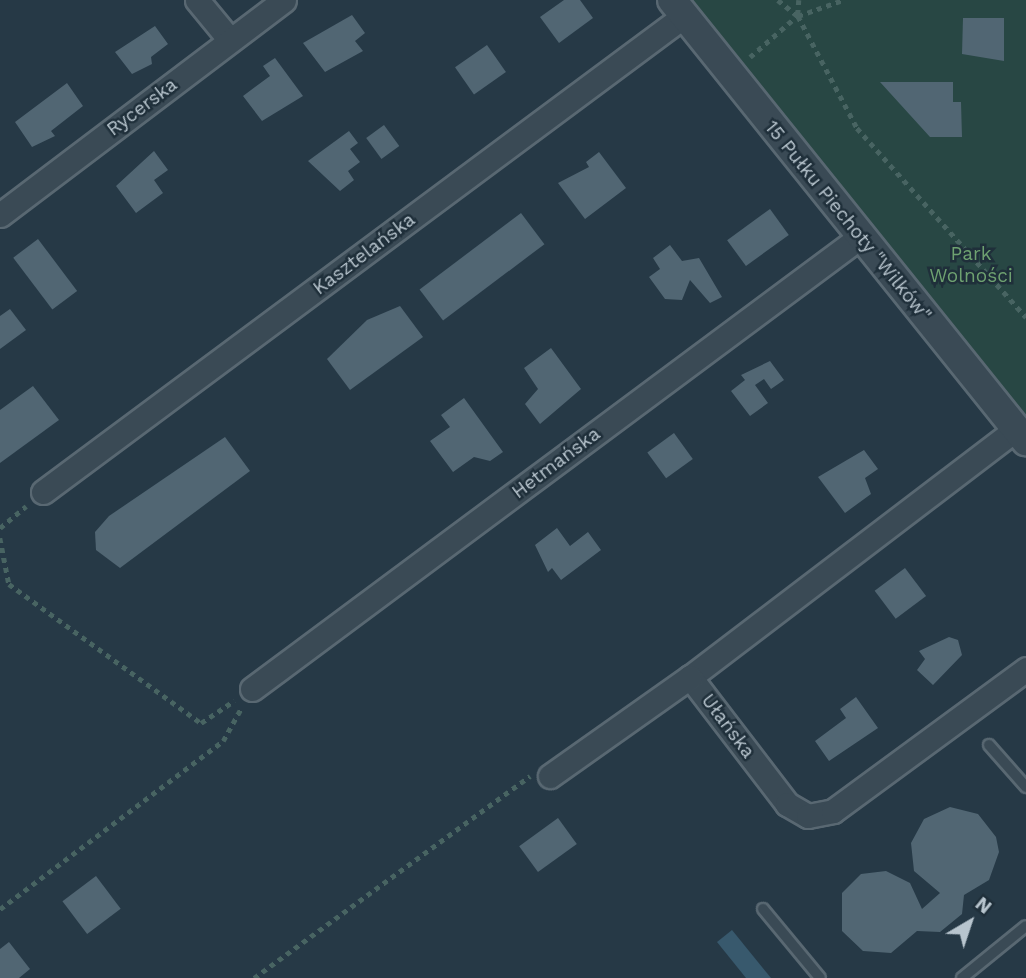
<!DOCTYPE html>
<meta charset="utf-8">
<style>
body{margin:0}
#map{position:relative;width:1026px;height:978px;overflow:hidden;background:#263946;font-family:"Work Sans",sans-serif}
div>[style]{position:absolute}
.green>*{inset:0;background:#284744}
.water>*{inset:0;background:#38596d}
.building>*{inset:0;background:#516673;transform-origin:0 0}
.path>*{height:4.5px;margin-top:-2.25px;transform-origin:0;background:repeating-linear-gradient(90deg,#486462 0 5px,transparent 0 10px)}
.roads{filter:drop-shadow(2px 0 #596872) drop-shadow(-2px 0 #596872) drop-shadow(0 2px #596872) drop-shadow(0 -2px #596872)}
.service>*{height:10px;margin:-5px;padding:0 5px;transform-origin:5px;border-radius:5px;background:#3a4a55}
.minor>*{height:23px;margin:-11.5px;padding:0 11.5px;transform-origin:11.5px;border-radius:11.5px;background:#3a4a55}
.tertiary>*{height:28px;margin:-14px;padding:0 14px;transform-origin:14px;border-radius:14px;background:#3a4a55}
span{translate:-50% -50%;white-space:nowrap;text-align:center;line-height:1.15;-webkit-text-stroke:5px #1f2f3a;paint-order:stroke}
.street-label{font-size:19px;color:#b8c5ce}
.park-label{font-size:19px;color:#6ea170}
.north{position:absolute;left:935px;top:887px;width:70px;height:70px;-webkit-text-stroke:5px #1f2f3a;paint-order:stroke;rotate:39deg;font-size:19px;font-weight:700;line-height:28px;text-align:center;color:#b8c5ce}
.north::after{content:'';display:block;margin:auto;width:24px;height:32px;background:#b8c5ce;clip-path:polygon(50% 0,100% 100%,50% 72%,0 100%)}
</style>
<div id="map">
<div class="green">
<div style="clip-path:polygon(688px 0,1026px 0,1026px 421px)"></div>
</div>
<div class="water">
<div style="clip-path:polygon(732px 930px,771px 978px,746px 978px,717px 942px)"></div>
</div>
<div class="building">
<div style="clip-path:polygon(564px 0,580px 0,593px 18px,559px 43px,540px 17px)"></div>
<div style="clip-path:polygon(352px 15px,365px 33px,355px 41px,363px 51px,325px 72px,303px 43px)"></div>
<div style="clip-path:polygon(963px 18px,1004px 18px,1004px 61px,962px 54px)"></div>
<div style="clip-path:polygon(155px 26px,168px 44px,151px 57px,152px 64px,132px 74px,115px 52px)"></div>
<div style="left:487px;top:45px;width:33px;height:39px;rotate:55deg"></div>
<div style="clip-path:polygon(275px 58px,303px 96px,262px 121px,243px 96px,270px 76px,263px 66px)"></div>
<div style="clip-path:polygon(880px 82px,953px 82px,953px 102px,961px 102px,962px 137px,930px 137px)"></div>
<div style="clip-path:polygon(67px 83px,83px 106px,51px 131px,55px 136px,32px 147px,15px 122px)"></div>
<div style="left:384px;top:125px;width:26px;height:22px;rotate:54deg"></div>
<div style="clip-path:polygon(349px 131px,358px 143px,350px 149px,360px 162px,348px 171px,354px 180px,340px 191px,308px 161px)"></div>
<div style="clip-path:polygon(154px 151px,168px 170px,154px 180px,163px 193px,136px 213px,116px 186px)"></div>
<div style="clip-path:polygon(599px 152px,626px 188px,585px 219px,558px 183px,589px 167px,586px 162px)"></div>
<div style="left:770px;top:209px;width:32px;height:53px;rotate:54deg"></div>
<div style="left:521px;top:213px;width:39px;height:127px;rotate:53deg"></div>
<div style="left:38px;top:239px;width:65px;height:31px;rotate:53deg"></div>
<div style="clip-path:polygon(670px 245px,682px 261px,699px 258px,722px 297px,710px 303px,690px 280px,682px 300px,665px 299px,649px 277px,660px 269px,653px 258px)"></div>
<div style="clip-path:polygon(400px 306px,423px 337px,350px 390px,327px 359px,367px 320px)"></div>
<div style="clip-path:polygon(10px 309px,26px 330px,0 349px,0 316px)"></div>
<div style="clip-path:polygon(551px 348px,581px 389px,540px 424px,525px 404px,538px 389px,524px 368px)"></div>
<div style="clip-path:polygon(770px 361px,784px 380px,771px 389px,764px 379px,755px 385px,768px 403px,750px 416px,731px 391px,745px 380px,741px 375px)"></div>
<div style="clip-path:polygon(33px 386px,59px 420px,0 463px,0 410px)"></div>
<div style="clip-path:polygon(464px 398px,503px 452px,490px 461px,474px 457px,453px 472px,430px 441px,450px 427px,441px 415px)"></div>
<div style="left:674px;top:433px;width:32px;height:33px;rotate:54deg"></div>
<div style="clip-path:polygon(225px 437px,250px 471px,120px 568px,96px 550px,95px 532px,109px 516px)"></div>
<div style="clip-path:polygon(864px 450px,878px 469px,865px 478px,871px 494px,845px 513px,818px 477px)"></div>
<div style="clip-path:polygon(557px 528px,570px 546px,588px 532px,601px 550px,561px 580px,552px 568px,548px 572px,535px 545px)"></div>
<div style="left:905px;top:568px;width:35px;height:38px;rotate:53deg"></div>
<div style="clip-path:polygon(949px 637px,958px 640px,962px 655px,933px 685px,917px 670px,925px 659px,919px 651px)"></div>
<div style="clip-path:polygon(856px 697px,878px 728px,829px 761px,815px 741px,846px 718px,840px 709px)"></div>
<div style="clip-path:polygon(950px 807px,978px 814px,996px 837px,999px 852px,989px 880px,964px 895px,962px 914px,940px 932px,917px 931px,891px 953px,863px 951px,842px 931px,842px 893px,861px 874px,886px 871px,910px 883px,922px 909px,940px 893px,914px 871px,911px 843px,924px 819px)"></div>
<div style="left:558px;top:818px;width:32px;height:48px;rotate:54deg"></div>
<div style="left:96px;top:876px;width:41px;height:42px;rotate:53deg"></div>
<div style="clip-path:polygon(9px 942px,30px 969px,19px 978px,0 978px,0 949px)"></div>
</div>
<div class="path">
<div style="left:778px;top:0;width:26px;rotate:39deg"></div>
<div style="left:798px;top:16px;width:48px;rotate:-19.6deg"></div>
<div style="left:799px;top:0;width:16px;rotate:94deg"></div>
<div style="left:798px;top:16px;width:127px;rotate:62.2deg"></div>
<div style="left:857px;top:128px;width:254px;rotate:48.2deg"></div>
<div style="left:750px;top:57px;width:64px;rotate:-41.2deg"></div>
<div style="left:0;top:528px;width:34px;rotate:-40deg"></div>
<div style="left:0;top:538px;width:47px;rotate:78.9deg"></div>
<div style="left:9px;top:584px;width:237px;rotate:35.9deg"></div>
<div style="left:201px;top:723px;width:40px;rotate:-34deg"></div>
<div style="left:0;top:909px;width:279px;rotate:-37deg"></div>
<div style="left:223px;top:741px;width:39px;rotate:-61deg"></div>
<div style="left:254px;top:978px;width:342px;rotate:-36.2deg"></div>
</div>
<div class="roads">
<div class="service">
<div style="left:989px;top:745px;width:56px;rotate:48.6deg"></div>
<div style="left:763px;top:909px;width:89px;rotate:50.4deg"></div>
<div style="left:962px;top:978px;width:82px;rotate:-39.1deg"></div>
</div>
<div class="minor">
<div style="left:197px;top:0;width:52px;rotate:50.5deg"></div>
<div style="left:0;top:215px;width:356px;rotate:-37.1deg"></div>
<div style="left:1016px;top:429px;width:410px;rotate:142.7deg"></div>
<div style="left:690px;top:677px;width:160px;rotate:52.6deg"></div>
<div style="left:787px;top:804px;width:24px;rotate:30deg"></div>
<div style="left:808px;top:816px;width:25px;rotate:-11deg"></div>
<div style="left:833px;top:811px;width:240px;rotate:-36.3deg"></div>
<div style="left:43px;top:492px;width:800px;rotate:-36.61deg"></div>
<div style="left:252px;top:689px;width:758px;rotate:-36.63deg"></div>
<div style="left:550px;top:776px;width:171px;rotate:-35.3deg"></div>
</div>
<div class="tertiary">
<div style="left:672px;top:0;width:566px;rotate:51.25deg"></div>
</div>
</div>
<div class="street-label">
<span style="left:142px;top:107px;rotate:-37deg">Rycerska</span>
<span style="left:848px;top:221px;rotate:51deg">15 Pułku Piechoty "Wilków"</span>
<span style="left:364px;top:254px;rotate:-37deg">Kasztelańska</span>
<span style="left:556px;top:463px;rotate:-37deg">Hetmańska</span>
<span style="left:728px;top:726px;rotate:53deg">Ułańska</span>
</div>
<div class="park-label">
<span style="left:971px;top:265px">Park<br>Wolności</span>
</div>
<div class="north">N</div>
</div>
